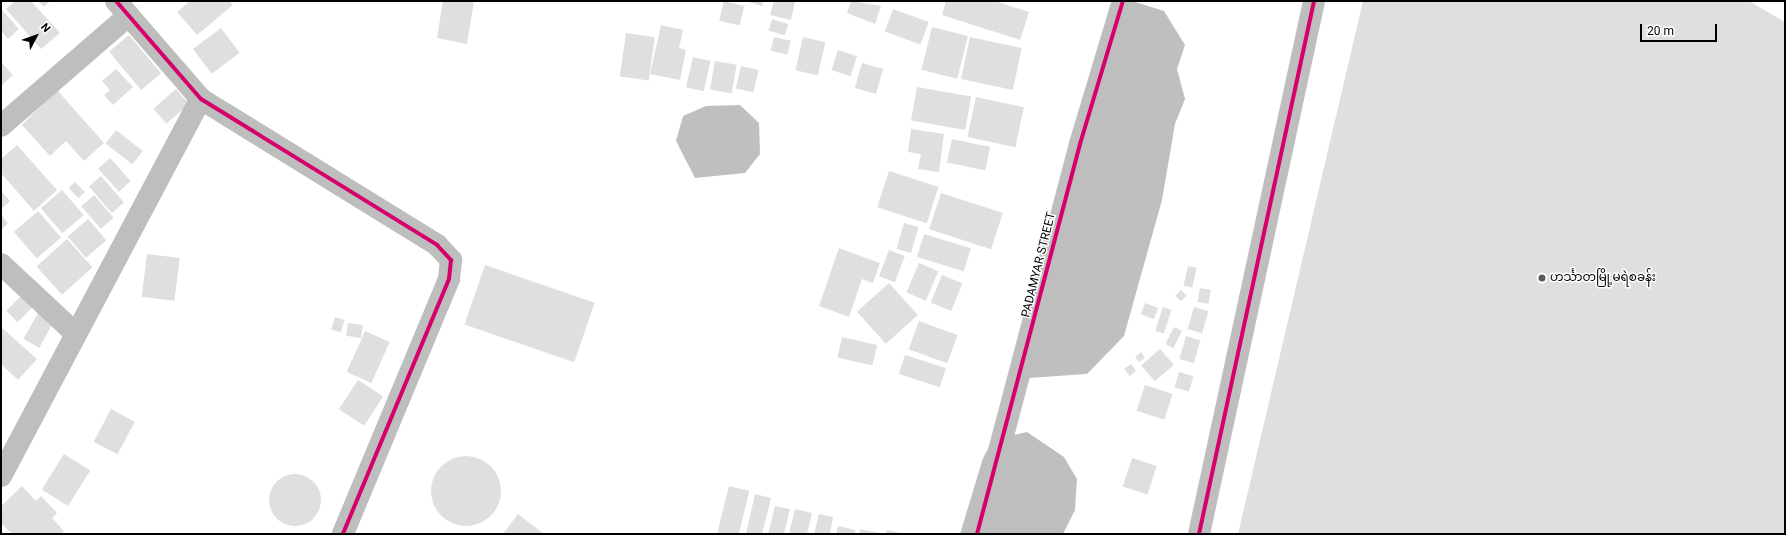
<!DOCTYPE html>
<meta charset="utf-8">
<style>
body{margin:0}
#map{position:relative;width:1786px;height:535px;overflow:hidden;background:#fff;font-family:Roboto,"Noto Sans Myanmar",sans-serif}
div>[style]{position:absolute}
.water>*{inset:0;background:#bfbfbf}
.building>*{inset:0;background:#dfdfdf;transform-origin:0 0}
.round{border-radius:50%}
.minor>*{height:22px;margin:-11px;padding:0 11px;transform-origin:11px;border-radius:11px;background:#bebebe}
.cycleway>*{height:4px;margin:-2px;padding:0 2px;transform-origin:2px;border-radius:2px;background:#d6006c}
.dots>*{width:11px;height:11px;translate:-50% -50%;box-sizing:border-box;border:2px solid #fff;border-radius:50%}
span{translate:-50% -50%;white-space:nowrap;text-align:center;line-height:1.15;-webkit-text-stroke:3px #fff;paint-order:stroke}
.street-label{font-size:12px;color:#000}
.poi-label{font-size:12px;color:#000}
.left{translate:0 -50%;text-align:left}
.frame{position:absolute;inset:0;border:2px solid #000;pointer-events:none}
.north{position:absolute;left:16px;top:16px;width:40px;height:40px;-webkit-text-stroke:3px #fff;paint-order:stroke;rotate:49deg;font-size:11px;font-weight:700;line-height:16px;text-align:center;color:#000}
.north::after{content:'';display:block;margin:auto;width:14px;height:18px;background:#000;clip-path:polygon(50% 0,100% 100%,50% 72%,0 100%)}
.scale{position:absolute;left:1640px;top:24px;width:77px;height:18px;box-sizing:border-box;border:2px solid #000;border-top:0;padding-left:5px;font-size:12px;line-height:14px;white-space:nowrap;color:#000;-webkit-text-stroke:3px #fff;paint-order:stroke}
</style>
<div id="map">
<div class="water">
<div style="clip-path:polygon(1132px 1px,1164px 11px,1185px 45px,1177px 69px,1185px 99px,1175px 124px,1162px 200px,1124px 336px,1087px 374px,1028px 378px,1101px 87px,1097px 49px,1114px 11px)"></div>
<div style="clip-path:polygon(740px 105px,759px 123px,760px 154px,745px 173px,695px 178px,676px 141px,683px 116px,706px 106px)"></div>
<div style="clip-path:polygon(1027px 432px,1064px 457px,1077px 479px,1075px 510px,1063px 534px,960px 534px,983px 458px,993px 440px)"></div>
</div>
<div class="building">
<div style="clip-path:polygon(15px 1px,31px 1px,60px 33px,41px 49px,6px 9px)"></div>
<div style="clip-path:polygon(38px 1px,50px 1px,44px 7px)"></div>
<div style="clip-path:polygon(190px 1px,229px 1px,233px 5px,197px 35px,177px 12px)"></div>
<div style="clip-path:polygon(443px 1px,474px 1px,467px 44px,437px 38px)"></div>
<div style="left:724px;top:1px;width:21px;height:20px;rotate:14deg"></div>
<div style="clip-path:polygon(745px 1px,763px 1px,762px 6px)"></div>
<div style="clip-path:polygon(774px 1px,795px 2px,791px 20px,770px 15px)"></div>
<div style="clip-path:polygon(851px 1px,881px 6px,875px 24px,847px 13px)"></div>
<div style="clip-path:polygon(946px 1px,995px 1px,1029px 12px,1020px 40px,942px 15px)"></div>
<div style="clip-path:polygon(1363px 1px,1749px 1px,1785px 22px,1785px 534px,1238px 534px)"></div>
<div style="clip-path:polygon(1px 9px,19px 29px,8px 39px,1px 31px)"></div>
<div style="left:893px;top:9px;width:38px;height:24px;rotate:20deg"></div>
<div style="left:772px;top:19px;width:17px;height:12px;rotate:17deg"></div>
<div style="clip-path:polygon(661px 25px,683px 30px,679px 48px,686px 50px,680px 80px,650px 74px)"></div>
<div style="left:932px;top:27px;width:37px;height:44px;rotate:14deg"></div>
<div style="left:221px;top:28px;width:31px;height:35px;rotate:53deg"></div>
<div style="left:626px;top:33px;width:29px;height:44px;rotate:8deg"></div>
<div style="left:129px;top:35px;width:50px;height:26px;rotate:50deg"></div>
<div style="left:774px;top:37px;width:17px;height:14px;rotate:13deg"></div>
<div style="left:803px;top:37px;width:23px;height:34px;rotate:13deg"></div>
<div style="left:970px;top:37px;width:53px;height:43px;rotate:12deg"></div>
<div style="left:838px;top:50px;width:20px;height:21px;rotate:18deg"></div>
<div style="left:693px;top:57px;width:18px;height:31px;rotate:13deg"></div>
<div style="left:715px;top:61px;width:22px;height:29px;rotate:10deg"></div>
<div style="clip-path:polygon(1px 62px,13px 75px,1px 86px)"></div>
<div style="left:862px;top:63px;width:22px;height:26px;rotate:16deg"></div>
<div style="left:741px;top:66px;width:18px;height:23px;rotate:13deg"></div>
<div style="clip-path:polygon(116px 69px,133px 87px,113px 105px,104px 95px,110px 90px,102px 81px)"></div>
<div style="left:917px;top:87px;width:55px;height:34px;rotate:10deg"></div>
<div style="left:176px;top:89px;width:20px;height:30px;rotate:49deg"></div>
<div style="clip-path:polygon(57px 90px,104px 143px,84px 161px,66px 141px,50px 156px,22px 125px)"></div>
<div style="left:976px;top:97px;width:49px;height:41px;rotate:12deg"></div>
<div style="clip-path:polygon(911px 129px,944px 134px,939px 172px,918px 169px,921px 154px,908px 152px)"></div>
<div style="left:116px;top:130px;width:34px;height:17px;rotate:38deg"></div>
<div style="left:952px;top:139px;width:39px;height:24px;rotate:12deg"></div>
<div style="clip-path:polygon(17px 145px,57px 190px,34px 211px,1px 173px,1px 159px)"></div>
<div style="left:110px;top:158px;width:31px;height:16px;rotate:48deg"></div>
<div style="left:889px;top:171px;width:52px;height:38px;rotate:18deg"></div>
<div style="left:101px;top:176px;width:35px;height:16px;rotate:49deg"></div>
<div style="left:75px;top:182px;width:14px;height:9px;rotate:45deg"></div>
<div style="left:62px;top:190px;width:33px;height:28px;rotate:49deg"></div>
<div style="clip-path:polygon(1px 191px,10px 201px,1px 209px)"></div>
<div style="left:941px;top:193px;width:65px;height:38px;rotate:18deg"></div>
<div style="left:94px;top:195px;width:30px;height:17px;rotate:49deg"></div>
<div style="left:38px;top:211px;width:35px;height:32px;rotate:49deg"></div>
<div style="clip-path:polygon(1px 215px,8px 223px,1px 230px)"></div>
<div style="left:88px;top:219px;width:28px;height:27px;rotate:49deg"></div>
<div style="left:904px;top:223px;width:15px;height:27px;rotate:16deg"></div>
<div style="left:924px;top:234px;width:49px;height:24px;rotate:17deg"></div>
<div style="left:67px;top:239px;width:38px;height:41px;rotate:48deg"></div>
<div style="clip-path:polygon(839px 248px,880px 263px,873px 283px,862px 279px,849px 317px,819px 306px)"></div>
<div style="left:889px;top:250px;width:17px;height:28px;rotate:21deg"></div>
<div style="left:147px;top:254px;width:33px;height:43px;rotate:7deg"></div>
<div style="left:919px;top:263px;width:21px;height:32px;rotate:23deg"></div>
<div style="left:485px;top:265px;width:116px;height:63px;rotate:19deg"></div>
<div style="left:1188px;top:266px;width:9px;height:20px;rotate:13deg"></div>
<div style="left:942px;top:275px;width:22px;height:30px;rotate:22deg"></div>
<div style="left:889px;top:283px;width:43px;height:43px;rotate:48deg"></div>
<div style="left:1200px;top:288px;width:11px;height:14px;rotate:10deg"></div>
<div style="left:1181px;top:290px;width:8px;height:8px;rotate:45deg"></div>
<div style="left:21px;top:296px;width:16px;height:21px;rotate:45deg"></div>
<div style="left:1145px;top:303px;width:14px;height:12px;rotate:21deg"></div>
<div style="left:1163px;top:307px;width:9px;height:25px;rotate:18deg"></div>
<div style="left:1194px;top:307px;width:15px;height:23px;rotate:16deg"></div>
<div style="left:39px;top:311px;width:18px;height:32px;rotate:29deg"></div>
<div style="left:335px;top:317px;width:10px;height:13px;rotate:17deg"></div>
<div style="left:919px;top:321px;width:41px;height:30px;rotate:20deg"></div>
<div style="left:348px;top:323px;width:15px;height:13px;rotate:8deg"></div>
<div style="clip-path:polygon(1px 327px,37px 359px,18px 380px,1px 364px)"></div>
<div style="left:1174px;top:327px;width:9px;height:19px;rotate:27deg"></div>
<div style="left:365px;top:331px;width:27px;height:45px;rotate:24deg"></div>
<div style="left:1186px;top:336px;width:15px;height:24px;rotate:16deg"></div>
<div style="left:842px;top:337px;width:36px;height:21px;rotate:13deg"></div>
<div style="left:1160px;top:349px;width:21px;height:25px;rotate:49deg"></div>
<div style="clip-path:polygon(1141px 352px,1145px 358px,1139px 362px,1135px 357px)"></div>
<div style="left:905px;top:355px;width:43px;height:20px;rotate:18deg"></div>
<div style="clip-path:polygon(1131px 364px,1136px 371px,1130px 376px,1124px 369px)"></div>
<div style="left:1179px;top:372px;width:15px;height:16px;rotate:16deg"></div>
<div style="left:358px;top:380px;width:30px;height:35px;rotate:33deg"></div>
<div style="left:1145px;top:385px;width:29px;height:27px;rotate:18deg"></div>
<div style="left:111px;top:409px;width:27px;height:37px;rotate:28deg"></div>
<div style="left:64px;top:454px;width:31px;height:42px;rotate:32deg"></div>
<div class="round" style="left:431px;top:456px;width:70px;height:70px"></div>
<div style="left:1132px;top:458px;width:26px;height:30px;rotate:18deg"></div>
<div class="round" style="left:269px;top:474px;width:52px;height:52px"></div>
<div style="clip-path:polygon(22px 486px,36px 501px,41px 496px,57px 513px,52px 518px,64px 531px,61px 534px,12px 534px,1px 523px,1px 506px)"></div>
<div style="left:729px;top:486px;width:21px;height:49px;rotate:14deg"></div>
<div style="clip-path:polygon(755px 494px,771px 498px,762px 534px,746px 534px)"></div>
<div style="clip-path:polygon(775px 506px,790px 509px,784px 534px,768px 534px)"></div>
<div style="clip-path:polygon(795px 509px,812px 513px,807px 534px,789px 534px)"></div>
<div style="clip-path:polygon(518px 514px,544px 534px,503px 534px)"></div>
<div style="clip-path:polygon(819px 514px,833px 517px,830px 534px,814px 534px)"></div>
<div style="clip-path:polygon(838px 526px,855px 530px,855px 534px,836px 534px)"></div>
<div style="clip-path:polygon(860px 529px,879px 533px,879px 534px,859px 534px)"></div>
<div style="clip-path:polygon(887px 530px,901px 533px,901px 534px,886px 534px)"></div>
</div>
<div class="minor">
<div style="left:116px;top:1px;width:130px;rotate:49.1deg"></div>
<div style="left:201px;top:99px;width:278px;rotate:31.7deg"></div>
<div style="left:437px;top:245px;width:21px;rotate:47deg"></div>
<div style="left:451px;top:260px;width:19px;rotate:96deg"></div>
<div style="left:449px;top:279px;width:276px;rotate:112.6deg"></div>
<div style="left:1px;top:126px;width:169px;rotate:-40.9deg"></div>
<div style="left:1px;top:264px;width:101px;rotate:43deg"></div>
<div style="left:1px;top:476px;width:427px;rotate:-62.1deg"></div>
<div style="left:977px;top:534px;width:403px;rotate:-75.2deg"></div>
<div style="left:1080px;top:144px;width:149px;rotate:-73.3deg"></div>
<div style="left:1199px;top:534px;width:545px;rotate:-77.82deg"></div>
</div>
<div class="cycleway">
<div style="left:116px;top:1px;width:130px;rotate:49.1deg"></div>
<div style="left:201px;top:99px;width:278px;rotate:31.7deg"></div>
<div style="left:437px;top:245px;width:21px;rotate:47deg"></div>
<div style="left:451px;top:260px;width:19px;rotate:96deg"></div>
<div style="left:449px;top:279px;width:276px;rotate:112.6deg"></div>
<div style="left:977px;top:534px;width:403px;rotate:-75.2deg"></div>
<div style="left:1080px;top:144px;width:149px;rotate:-73.3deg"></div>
<div style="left:1199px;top:534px;width:545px;rotate:-77.82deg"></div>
</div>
<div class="dots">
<div style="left:1542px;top:278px;background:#595959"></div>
</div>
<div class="street-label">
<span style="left:1039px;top:265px;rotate:-76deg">PADAMYAR STREET</span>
</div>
<div class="poi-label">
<span class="left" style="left:1550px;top:278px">ဟင်္သာတမြို့မရဲစခန်း</span>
</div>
<div class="frame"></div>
<div class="north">N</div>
<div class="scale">20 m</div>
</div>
